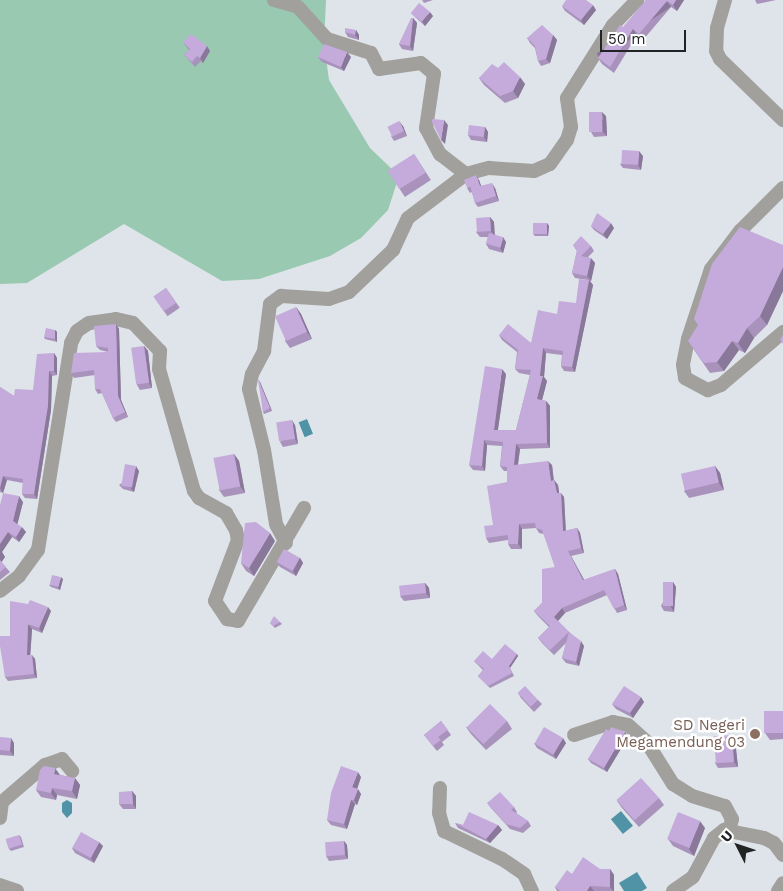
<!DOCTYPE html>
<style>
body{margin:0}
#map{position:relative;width:783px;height:891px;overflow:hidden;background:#dee4e9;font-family:"Work Sans",sans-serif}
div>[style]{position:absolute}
.green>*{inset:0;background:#99c9b1}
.water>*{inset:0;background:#5193a6;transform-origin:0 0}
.minor>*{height:14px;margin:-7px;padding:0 7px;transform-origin:7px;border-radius:7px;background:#a1a09d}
.wall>*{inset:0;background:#a993bc;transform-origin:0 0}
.shaded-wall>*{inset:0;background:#897899;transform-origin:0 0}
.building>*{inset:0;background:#c4abdb;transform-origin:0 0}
.dots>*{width:14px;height:14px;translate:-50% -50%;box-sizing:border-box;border:2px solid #fff;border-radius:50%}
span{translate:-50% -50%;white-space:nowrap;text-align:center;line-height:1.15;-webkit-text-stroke:5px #fff;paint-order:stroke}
.education-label{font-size:15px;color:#785e54}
.right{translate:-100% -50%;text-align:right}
.north{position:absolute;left:713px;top:821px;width:50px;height:50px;-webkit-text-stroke:4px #fff;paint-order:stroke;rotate:311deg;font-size:14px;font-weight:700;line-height:20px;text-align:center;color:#212325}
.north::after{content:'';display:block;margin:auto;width:18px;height:22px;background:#212325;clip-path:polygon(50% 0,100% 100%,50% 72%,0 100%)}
.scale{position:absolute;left:600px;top:30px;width:86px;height:22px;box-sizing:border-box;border:2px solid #212325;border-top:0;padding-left:6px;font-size:15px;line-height:18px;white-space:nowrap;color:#212325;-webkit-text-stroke:4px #fff;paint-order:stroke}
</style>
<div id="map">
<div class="green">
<div style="clip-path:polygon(0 0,326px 0,324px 43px,329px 80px,370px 148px,399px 176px,388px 210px,361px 238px,330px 256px,259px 279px,222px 281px,124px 224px,27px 283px,0 284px)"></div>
</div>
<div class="water">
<div style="left:307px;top:419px;width:16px;height:9px;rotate:68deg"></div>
<div style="clip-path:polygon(67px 800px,72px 803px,72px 813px,67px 818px,62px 812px,62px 803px)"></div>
<div style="left:621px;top:811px;width:19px;height:13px;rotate:51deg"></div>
<div style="clip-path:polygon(637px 872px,647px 888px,642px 891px,624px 891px,619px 883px)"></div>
</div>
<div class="minor">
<div style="left:274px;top:0;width:25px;rotate:16deg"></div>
<div style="left:298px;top:7px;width:43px;rotate:47.8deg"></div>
<div style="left:327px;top:39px;width:46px;rotate:17.7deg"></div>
<div style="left:371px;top:53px;width:18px;rotate:63deg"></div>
<div style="left:379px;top:69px;width:42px;rotate:-8.1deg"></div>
<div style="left:421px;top:63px;width:17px;rotate:40deg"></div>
<div style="left:434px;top:74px;width:55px;rotate:98.4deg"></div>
<div style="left:426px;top:128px;width:30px;rotate:62deg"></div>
<div style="left:440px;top:154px;width:33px;rotate:38deg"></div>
<div style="left:725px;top:0;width:29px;rotate:106deg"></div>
<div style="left:717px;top:28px;width:23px;rotate:92deg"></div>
<div style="left:716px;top:51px;width:9px;rotate:63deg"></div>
<div style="left:720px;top:59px;width:88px;rotate:44.1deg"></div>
<div style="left:783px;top:188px;width:61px;rotate:135deg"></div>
<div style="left:740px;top:231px;width:48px;rotate:127.3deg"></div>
<div style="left:711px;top:269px;width:74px;rotate:108.2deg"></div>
<div style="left:688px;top:339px;width:26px;rotate:101deg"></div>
<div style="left:683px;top:365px;width:13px;rotate:81deg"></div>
<div style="left:685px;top:378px;width:26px;rotate:28deg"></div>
<div style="left:708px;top:390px;width:14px;rotate:-21deg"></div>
<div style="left:721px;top:385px;width:82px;rotate:-40.5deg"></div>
<div style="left:286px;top:543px;width:21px;rotate:-118deg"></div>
<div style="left:276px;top:524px;width:75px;rotate:-99.2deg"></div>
<div style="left:264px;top:450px;width:63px;rotate:-103.8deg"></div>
<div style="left:249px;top:389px;width:15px;rotate:-79deg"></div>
<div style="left:252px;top:374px;width:26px;rotate:-62deg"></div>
<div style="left:264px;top:351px;width:47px;rotate:-82.7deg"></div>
<div style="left:270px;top:304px;width:14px;rotate:-36deg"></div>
<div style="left:281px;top:296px;width:48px;rotate:3.6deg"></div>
<div style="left:329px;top:299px;width:21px;rotate:-19deg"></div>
<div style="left:349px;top:292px;width:61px;rotate:-43.7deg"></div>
<div style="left:393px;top:250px;width:35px;rotate:-65deg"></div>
<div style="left:408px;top:218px;width:73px;rotate:-37.2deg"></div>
<div style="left:466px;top:174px;width:24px;rotate:-15deg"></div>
<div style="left:489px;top:168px;width:45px;rotate:3.8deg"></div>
<div style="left:534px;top:171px;width:17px;rotate:-24deg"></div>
<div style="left:550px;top:164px;width:29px;rotate:-55deg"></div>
<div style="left:567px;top:140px;width:14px;rotate:-73deg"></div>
<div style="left:571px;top:127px;width:29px;rotate:-98deg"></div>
<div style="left:567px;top:98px;width:86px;rotate:-57.8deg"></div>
<div style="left:613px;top:25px;width:35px;rotate:-46deg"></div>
<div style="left:0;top:591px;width:24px;rotate:-38deg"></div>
<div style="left:19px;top:576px;width:32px;rotate:-54deg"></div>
<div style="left:38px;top:550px;width:210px;rotate:-80.9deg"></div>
<div style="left:71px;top:343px;width:13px;rotate:-63deg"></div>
<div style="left:77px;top:331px;width:14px;rotate:-34deg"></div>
<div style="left:89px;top:323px;width:27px;rotate:-8deg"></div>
<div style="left:116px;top:319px;width:17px;rotate:13deg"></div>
<div style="left:133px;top:323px;width:39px;rotate:46deg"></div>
<div style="left:160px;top:351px;width:18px;rotate:93deg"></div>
<div style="left:159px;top:369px;width:127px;rotate:74deg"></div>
<div style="left:194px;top:491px;width:9px;rotate:54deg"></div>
<div style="left:199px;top:498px;width:31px;rotate:29deg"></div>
<div style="left:226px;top:513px;width:20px;rotate:60deg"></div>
<div style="left:236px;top:530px;width:10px;rotate:79deg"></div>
<div style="left:238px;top:540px;width:65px;rotate:110.7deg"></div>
<div style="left:215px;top:601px;width:22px;rotate:56deg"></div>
<div style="left:227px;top:619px;width:11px;rotate:10deg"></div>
<div style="left:238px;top:621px;width:131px;rotate:-59.7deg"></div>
<div style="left:574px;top:735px;width:41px;rotate:-18.4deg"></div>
<div style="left:613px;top:722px;width:15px;rotate:11deg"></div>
<div style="left:628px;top:725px;width:24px;rotate:42deg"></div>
<div style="left:646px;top:741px;width:51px;rotate:57.9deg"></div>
<div style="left:673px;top:784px;width:22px;rotate:32deg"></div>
<div style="left:692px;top:796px;width:34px;rotate:17deg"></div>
<div style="left:725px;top:806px;width:15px;rotate:62deg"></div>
<div style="left:732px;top:819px;width:12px;rotate:104deg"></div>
<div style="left:440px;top:788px;width:25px;rotate:92deg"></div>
<div style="left:439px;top:813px;width:19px;rotate:74deg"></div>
<div style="left:444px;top:831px;width:64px;rotate:25.8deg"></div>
<div style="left:502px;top:859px;width:27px;rotate:34deg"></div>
<div style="left:524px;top:874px;width:19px;rotate:65deg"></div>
<div style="left:0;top:818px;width:16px;rotate:-83deg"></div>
<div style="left:2px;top:802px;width:57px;rotate:-40.7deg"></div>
<div style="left:45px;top:765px;width:18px;rotate:-19deg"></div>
<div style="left:62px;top:759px;width:16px;rotate:50deg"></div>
<div style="left:0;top:885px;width:18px;rotate:19deg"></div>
<div style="left:673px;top:891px;width:24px;rotate:-35deg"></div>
<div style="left:693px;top:877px;width:44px;rotate:-61.7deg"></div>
<div style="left:714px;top:838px;width:13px;rotate:-39deg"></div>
<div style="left:724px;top:830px;width:41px;rotate:11.3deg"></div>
<div style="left:764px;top:838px;width:11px;rotate:27deg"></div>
<div style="left:774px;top:843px;width:15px;rotate:53deg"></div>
<div style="left:778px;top:891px;width:9px;rotate:-58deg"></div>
</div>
<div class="wall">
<div style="clip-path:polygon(422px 0,433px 0,424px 3px)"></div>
<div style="clip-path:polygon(646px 0,684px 0,677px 11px,671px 7px,643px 40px,637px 35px,614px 73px,602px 64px,598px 58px)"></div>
<div style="clip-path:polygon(755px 0,776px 0,757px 4px)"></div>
<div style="clip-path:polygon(562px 6px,596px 10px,584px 25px,565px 11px)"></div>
<div style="clip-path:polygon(411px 13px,433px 16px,425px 26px,415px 17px)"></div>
<div style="clip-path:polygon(413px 18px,417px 23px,413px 51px,402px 49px,399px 44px)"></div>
<div style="clip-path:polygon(356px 30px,359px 35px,359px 40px,348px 37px,345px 32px)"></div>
<div style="clip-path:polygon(553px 35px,557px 40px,550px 63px,541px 66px,538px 61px,535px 48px,530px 43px,527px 38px)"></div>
<div style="clip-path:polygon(183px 42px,210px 51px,203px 63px,201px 61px,195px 67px,188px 59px,184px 55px,189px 50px)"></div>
<div style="clip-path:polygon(318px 57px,351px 57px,344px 71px,322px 62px)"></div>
<div style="clip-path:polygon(498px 68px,525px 84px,518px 98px,505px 103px,484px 85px,479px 78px)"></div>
<div style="clip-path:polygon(606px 116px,607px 136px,594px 137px,591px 132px)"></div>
<div style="clip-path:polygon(403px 126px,407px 136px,394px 141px,391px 136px)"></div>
<div style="clip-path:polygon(485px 127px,488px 132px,487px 142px,471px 140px,468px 135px)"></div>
<div style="left:414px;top:154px;width:31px;height:31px;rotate:57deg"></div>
<div style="clip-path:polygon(643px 156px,641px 170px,623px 168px,620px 164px)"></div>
<div style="clip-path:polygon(479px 180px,481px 186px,495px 188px,499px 201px,478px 207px,475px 203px,472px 192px,470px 193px,467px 188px)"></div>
<div style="clip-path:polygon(490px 217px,494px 222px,494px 234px,506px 242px,503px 253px,489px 249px,486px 244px,488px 237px,480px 237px,476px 232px)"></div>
<div style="clip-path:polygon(547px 223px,549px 226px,548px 236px,535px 236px,533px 234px)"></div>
<div style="clip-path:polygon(591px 226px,614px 228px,607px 239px,594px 230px)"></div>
<div style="clip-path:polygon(573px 245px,591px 246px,594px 251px,588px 257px,595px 263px,591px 281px,590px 281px,593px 285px,575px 372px,564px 371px,561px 366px,562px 355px,546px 353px,544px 377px,547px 381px,542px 400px,546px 401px,550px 406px,550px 448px,520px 449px,518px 465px,552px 465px,554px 480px,558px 485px,559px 493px,564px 497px,566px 531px,577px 528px,580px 533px,584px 553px,571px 556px,584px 580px,615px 569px,618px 574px,627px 610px,617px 613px,607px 595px,565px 613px,558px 621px,569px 632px,584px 646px,579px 666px,566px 663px,562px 658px,566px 643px,554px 655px,542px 643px,538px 638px,549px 627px,538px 616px,534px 611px,542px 603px,555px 567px,544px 534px,539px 533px,536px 528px,522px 529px,522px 549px,511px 549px,508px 544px,508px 540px,489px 543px,486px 538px,493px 525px,507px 482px,507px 471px,504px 471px,500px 466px,502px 446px,487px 445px,485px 471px,473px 470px,469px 465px,506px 374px,498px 430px,516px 430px,530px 375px,519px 373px,515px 369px,517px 352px,502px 340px,499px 335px,531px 343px,557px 314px,576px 303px,588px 280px,575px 278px,572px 273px,577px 251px)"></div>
<div style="clip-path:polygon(783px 245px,783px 291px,767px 325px,754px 338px,745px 353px,739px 350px,724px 371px,710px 373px,688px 341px)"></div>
<div style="left:166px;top:288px;width:24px;height:15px;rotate:55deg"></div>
<div style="clip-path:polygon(296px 307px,301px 314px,312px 339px,290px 348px,285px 341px)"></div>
<div style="clip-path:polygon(116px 324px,119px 329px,121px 400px,128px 417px,116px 422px,113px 418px,102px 393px,98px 394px,95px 389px,95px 375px,74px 378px,71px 373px,108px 352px,100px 350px,96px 346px)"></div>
<div style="clip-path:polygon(55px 330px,57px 332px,57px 342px,45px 339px,44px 337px)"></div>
<div style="clip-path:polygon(144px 346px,148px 351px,152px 388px,140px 390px,137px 385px)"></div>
<div style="clip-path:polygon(54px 353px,57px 358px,57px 375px,52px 376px,51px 410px,37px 499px,25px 498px,22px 494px,23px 483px,7px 480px,3px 493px,0 492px,0 387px,14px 396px,33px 390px)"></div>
<div style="clip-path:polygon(260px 382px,272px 411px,264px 414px,263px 412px)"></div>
<div style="clip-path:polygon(295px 425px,298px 444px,283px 447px,280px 442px)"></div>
<div style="clip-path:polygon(234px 454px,239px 461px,245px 493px,224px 497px,219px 490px)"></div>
<div style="clip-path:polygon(715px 466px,720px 473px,724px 490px,689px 498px,684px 491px)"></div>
<div style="clip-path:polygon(139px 471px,134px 492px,123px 489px,119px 485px)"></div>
<div style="clip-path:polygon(23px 502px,17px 524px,26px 532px,19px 542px,12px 537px,2px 552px,5px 557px,1px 562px,10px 572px,0 580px,0 505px)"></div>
<div style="clip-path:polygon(275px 541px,254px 576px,246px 571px,241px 563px)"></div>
<div style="clip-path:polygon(300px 558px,303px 563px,296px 576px,280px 567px,276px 562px)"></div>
<div style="clip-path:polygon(63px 579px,60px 590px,51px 587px,49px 585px)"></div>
<div style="clip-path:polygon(673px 582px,676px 587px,674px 612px,664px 611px,661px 606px)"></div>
<div style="clip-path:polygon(425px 583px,429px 588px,430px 598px,404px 601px,400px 596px)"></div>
<div style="clip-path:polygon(51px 611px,42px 633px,32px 629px,30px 655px,35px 659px,37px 678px,8px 681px,5px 677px,10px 636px)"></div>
<div style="clip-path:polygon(280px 622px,282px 624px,275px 628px,270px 623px)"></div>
<div style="clip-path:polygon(517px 654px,518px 656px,510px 668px,514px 676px,490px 688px,478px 676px,483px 670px,474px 661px,492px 659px)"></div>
<div style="clip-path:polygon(518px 693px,538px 700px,542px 704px,534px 712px,521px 698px)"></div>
<div style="clip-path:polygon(644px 702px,633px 718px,616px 709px,612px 704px)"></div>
<div style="clip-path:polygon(783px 711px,783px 739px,770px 740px,765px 733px)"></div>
<div style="clip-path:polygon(441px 721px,451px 735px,442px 742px,444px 745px,437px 751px,424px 735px)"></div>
<div style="clip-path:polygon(507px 721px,512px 729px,486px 750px,471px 734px,466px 727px)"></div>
<div style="clip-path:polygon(609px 731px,625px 732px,628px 737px,607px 772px,591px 763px,588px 759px)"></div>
<div style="clip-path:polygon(732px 735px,735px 740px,738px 767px,718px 768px,715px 763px)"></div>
<div style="clip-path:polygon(0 737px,14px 743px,14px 756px,0 755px)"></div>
<div style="clip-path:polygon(534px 743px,566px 743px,556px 759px,537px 748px)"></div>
<div style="clip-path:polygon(60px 775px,75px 778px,80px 785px,77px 799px,57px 795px,56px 800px,41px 797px,36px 790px)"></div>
<div style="clip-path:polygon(361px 777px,357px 789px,361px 794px,357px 805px,355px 804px,347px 829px,331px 825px,327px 820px)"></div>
<div style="clip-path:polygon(132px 791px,136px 796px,136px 809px,123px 809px,119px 804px)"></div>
<div style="clip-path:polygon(659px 798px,664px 805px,639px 827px,622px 808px,617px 801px)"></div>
<div style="clip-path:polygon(487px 803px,514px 807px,517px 812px,516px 813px,528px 821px,531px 826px,523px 833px,510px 829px,491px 808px)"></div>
<div style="clip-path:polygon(455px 823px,463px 825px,498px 825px,502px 830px,490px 843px,458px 828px)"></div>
<div style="clip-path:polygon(705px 828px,694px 856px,673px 846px,668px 839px)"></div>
<div style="clip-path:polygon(19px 835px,21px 837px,24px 847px,11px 851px,9px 849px)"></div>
<div style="clip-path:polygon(344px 841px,347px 845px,348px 859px,329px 861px,326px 856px)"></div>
<div style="clip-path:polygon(103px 846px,94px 863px,75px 853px,72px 848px)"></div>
<div style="clip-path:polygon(600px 869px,610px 869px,614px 875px,614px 891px,557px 891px,555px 887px,572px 874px)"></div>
</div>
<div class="shaded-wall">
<div style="clip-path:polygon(676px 0,684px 0,677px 11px,673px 5px)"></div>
<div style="left:667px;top:1px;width:7px;height:43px;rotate:56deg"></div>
<div style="clip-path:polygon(593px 5px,596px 10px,584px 25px,581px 20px)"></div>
<div style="clip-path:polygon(430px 12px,433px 16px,425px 26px,422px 21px)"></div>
<div style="clip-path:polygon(413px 18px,417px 23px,413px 51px,410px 46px)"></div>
<div style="left:633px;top:29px;width:7px;height:44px;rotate:56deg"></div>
<div style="clip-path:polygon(356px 30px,359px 35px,359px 40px,355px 35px)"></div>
<div style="clip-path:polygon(553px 35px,557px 40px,550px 63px,546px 59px)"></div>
<div style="clip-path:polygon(207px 46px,210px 51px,203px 63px,200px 58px)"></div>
<div style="clip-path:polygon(347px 52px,351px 57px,344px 71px,341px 67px)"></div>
<div style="clip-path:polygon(520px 77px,525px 84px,518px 98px,513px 91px)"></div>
<div style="clip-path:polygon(602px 112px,606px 116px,607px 136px,603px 132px)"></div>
<div style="clip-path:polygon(444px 120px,448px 125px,445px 144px,441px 140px)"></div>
<div style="clip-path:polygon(399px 121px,403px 126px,407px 136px,404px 131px)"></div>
<div style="clip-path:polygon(485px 127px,488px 132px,487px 142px,484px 137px)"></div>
<div style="clip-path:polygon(639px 151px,643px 156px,641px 170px,638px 165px)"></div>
<div style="clip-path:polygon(476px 175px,479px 180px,483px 191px,480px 186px)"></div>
<div style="clip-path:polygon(492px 183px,495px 188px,499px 201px,496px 196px)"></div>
<div style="clip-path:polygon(490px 217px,494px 222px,495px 236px,491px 231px)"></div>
<div style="clip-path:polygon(547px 223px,549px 226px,548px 236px,547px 234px)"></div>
<div style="clip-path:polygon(611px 223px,614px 228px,607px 239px,603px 234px)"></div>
<div style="clip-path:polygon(503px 237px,506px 242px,503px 253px,500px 248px)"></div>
<div style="clip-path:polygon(591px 258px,595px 263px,591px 281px,587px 276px)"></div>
<div style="clip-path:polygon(783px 267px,783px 291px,767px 325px,760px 316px)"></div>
<div style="clip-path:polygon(589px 280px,593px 285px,575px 372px,572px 367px)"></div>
<div style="clip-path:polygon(296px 307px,301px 314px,312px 339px,307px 332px)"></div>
<div style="clip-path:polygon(116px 324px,119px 329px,121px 400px,128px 417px,125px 412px,118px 396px)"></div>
<div style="clip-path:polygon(747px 328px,754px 338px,745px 353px,738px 343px)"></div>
<div style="clip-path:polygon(55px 330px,57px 332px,57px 342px,55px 339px)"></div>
<div style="clip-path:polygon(732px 341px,739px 350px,724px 371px,717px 362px)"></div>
<div style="clip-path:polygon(144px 346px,148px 351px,152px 388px,149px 383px)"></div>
<div style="clip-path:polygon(543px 348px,546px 353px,544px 377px,547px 381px,541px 404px,537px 399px)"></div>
<div style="clip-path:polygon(54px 353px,57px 358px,57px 375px,54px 371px)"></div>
<div style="clip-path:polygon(502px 369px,506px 374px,497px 435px,494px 430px)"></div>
<div style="clip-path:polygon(49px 371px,52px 376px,51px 410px,37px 499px,34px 494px)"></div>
<div style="clip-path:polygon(258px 379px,260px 382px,272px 411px,270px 408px)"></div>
<div style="clip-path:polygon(546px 401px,550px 406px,550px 448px,547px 443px)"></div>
<div style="clip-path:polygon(292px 420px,295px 425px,298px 444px,295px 439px)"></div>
<div style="clip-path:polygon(484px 440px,487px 445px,485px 471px,482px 466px)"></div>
<div style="clip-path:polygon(516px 444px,520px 449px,517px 470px,514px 465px)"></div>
<div style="clip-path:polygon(234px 454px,239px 461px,245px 493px,240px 486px)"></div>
<div style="clip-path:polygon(548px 461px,552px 465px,554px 486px,551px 481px)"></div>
<div style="clip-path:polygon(136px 466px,139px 471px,134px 492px,130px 487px)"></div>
<div style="clip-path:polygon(715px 466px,720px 473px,724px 490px,719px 483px)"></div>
<div style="clip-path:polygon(3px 476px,7px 480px,3px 493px,0 488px)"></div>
<div style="clip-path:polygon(554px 480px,558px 485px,560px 498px,557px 493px)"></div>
<div style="clip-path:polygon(561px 493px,564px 497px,566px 536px,563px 531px)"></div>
<div style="clip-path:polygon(19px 496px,23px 502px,17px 526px,13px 521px)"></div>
<div style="clip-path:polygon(519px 524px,522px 529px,522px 549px,518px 544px)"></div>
<div style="clip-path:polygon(22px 527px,26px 532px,19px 542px,16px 537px)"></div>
<div style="clip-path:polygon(577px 528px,580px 533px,584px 553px,581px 548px)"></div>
<div style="clip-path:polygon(8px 532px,12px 537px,2px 552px,5px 557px,1px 563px,0 562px,0 544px)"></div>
<div style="clip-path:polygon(270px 533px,275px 541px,254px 576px,249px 568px)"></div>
<div style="clip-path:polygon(568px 551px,571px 556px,587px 585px,583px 580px)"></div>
<div style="clip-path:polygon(300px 558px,303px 563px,296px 576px,293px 571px)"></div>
<div style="clip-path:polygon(615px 569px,618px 574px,627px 610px,624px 605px)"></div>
<div style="clip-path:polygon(61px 577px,63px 579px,60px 590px,58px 588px)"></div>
<div style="clip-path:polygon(673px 582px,676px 587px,674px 612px,671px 607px)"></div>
<div style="clip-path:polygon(425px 583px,429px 588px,430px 598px,426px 593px)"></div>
<div style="clip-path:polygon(48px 607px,51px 611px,42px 633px,39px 628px)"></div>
<div style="clip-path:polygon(562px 608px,565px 613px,557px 622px,554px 617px)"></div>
<div style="clip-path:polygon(28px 624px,32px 629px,30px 660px,27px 655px)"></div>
<div style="clip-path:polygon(581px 641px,584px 646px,579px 666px,576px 662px)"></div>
<div style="clip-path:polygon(517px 654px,518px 656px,510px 668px,514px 676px,509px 666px)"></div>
<div style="clip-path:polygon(32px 655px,35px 659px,37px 678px,34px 674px)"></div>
<div style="clip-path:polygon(641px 697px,644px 702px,633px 718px,630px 713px)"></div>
<div style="clip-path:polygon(625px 732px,628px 737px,607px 772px,604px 768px)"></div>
<div style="clip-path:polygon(732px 735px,735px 740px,738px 767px,734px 762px)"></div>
<div style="clip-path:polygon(11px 738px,14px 743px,14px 756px,10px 751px)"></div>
<div style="clip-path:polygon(563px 738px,566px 743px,556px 759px,553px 754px)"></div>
<div style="clip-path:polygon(55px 768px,60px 775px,59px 781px,54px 774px)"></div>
<div style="clip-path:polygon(358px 772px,361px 777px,356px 792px,352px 787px)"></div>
<div style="clip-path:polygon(75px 778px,80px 785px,77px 799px,72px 791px)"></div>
<div style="clip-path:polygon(52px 788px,57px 795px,56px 800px,51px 793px)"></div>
<div style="clip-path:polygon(358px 789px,361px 794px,357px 805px,354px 800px)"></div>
<div style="clip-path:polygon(132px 791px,136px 796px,136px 809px,133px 804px)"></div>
<div style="clip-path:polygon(351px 800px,355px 804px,347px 829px,344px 824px)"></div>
<div style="clip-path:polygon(700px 821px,705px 828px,694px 856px,689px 849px)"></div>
<div style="clip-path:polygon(498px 825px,502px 830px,490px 843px,486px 839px)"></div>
<div style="clip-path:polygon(344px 841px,347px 845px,348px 859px,345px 855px)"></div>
<div style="clip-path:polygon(99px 842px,103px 846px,94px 863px,91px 858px)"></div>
<div style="clip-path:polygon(610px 869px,614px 875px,614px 891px,613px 891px,610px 887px)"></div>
<div style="clip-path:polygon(590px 886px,594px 891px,587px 891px)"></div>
</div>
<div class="building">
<div style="clip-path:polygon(566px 0,586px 0,593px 5px,581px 20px,562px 6px)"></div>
<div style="clip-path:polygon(646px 0,676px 0,673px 5px,667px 1px,639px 34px,633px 29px,610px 67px,598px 58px,620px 25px,623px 27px)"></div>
<div style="left:419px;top:3px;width:14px;height:13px;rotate:39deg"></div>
<div style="clip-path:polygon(411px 18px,413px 18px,410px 46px,399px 44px)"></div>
<div style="clip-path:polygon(542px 25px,553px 35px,546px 59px,538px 61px,535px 46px,527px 38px)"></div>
<div style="clip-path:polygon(345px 28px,356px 30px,355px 35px,345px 32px)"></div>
<div style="clip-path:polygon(191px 34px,207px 46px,200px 58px,197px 56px,192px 62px,184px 55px,190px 49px,183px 42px)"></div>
<div style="clip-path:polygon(324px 44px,347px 52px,341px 67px,318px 57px)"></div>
<div style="clip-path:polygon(504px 62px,520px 77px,513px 91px,500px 96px,479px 78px,492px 64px,498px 68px)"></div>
<div style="left:589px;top:112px;width:13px;height:20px"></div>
<div style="clip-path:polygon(432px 119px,444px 120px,441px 140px,432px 122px)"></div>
<div style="left:399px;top:121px;width:11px;height:13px;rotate:63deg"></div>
<div style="left:469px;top:125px;width:16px;height:10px;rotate:7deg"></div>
<div style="left:622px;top:150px;width:17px;height:14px;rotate:3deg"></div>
<div style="left:414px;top:154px;width:22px;height:31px;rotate:58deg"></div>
<div style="clip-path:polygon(476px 175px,480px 186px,492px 183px,496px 196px,475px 203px,470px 186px,467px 188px,464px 180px)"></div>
<div style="clip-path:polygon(597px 213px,611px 223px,603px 234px,591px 226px)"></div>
<div style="left:490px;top:217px;width:14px;height:14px;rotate:86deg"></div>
<div style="left:547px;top:223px;width:11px;height:14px;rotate:90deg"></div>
<div style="clip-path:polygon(740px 227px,783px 245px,783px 267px,760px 316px,747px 328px,738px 343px,732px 341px,717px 362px,704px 363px,688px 341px,698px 325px,694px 319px,712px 264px)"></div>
<div style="left:489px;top:233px;width:15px;height:11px;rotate:16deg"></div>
<div style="clip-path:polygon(581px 236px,591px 246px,581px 256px,591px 258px,587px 276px,572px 273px,577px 250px,573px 245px)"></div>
<div style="clip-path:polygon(579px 279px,589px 280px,572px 367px,561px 366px,563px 351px,543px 348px,540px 376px,543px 376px,537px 399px,546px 401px,547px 443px,516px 444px,514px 465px,548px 461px,551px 481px,554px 480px,557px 493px,561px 493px,563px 531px,577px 528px,581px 548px,568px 551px,583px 580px,615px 569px,624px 605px,614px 609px,604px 590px,562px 608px,554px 617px,569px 632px,550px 650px,538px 638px,550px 626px,534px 611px,542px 603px,542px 569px,555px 567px,542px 530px,536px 528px,535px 523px,519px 524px,518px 544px,508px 544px,508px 535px,486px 538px,484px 526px,493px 525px,487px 486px,507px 482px,507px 467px,500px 466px,503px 442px,484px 440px,482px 466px,469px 465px,485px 366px,502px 369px,494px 430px,516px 430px,531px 370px,515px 369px,518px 350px,499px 335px,508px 324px,531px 343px,538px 310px,557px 314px,559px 301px,576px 303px)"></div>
<div style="left:166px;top:288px;width:18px;height:15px;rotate:56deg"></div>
<div style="left:296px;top:307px;width:27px;height:23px;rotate:66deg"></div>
<div style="clip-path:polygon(116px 324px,118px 396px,125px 412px,113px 418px,100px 389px,95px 389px,94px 370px,71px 373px,74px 353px,108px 352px,108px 348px,96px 346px,94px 326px)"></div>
<div style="clip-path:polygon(46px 328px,55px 330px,55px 339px,44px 337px)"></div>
<div style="clip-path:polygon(783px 335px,783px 344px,780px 339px)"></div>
<div style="left:144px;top:346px;width:37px;height:13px;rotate:82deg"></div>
<div style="clip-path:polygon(54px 353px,54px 371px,49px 371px,48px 406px,34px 494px,22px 494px,23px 479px,3px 476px,0 488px,0 387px,14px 396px,15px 389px,33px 390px,37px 354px)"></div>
<div style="clip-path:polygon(258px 379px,270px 408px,263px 412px,258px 380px)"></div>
<div style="left:292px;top:420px;width:19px;height:16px;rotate:81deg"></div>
<div style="left:234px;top:454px;width:33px;height:21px;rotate:79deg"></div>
<div style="left:125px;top:464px;width:11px;height:22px;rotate:10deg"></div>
<div style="left:715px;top:466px;width:17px;height:35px;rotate:77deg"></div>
<div style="clip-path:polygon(3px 493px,19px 496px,13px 521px,22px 527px,16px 537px,8px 532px,0 544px,0 505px)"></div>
<div style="clip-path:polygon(256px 522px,270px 533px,249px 568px,241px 563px,245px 523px)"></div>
<div style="left:284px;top:549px;width:18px;height:15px;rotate:29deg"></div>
<div style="clip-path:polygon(0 560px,6px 567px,0 572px)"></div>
<div style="left:52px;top:575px;width:9px;height:10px;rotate:13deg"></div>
<div style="left:663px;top:582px;width:10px;height:24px"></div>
<div style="left:425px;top:583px;width:10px;height:26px;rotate:84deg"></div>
<div style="clip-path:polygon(30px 600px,48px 607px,39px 628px,28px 624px,27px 655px,32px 655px,34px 674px,5px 677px,0 646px,0 636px,10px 636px,10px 601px,28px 604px)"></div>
<div style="clip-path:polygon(274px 616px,280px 622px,273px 626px,270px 623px)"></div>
<div style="clip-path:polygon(569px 632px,581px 641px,576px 662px,562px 658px)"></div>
<div style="clip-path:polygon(505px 644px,517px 654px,509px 666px,512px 673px,488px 686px,478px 676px,484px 669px,474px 661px,483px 651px,492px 659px)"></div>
<div style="left:525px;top:686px;width:19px;height:10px;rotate:47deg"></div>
<div style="clip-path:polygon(624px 686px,641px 697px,630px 713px,612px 704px)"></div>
<div style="left:490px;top:704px;width:24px;height:33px;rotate:45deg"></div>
<div style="left:764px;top:711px;width:19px;height:22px"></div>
<div style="clip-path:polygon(441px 721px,448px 730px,438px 737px,441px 740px,433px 746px,424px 735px)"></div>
<div style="left:544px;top:727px;width:22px;height:19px;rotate:30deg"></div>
<div style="clip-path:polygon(611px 727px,625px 732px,604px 768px,588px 759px,606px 729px,609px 731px)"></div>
<div style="left:732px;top:735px;width:27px;height:18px;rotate:86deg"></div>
<div style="left:0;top:737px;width:11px;height:13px;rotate:5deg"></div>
<div style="clip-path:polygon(44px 766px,55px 768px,54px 774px,75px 778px,72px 791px,52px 788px,51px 793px,36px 790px,40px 770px)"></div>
<div style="clip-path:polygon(341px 766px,358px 772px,352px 787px,358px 789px,354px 800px,351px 800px,344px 824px,327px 820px,331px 793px)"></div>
<div style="left:641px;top:778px;width:27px;height:33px;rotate:48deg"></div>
<div style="clip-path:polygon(132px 791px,133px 804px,119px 804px,119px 792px)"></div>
<div style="clip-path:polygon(500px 792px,514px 807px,511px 810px,528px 821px,520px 828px,506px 824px,487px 803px)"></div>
<div style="clip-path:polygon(469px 812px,498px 825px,486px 839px,455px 823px,463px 825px)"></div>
<div style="left:678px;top:812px;width:24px;height:29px;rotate:22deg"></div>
<div style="left:81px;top:832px;width:21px;height:18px;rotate:29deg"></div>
<div style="left:19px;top:835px;width:10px;height:14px;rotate:73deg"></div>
<div style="left:344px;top:841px;width:14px;height:19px;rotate:86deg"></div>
<div style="clip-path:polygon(583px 857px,600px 869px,610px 869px,610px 887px,590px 886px,587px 891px,560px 891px,555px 887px,567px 870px,572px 874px)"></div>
</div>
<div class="dots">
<div style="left:755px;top:734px;background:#8d6e63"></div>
</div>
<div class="education-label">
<span class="right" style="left:745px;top:734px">SD Negeri<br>Megamendung 03</span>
</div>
<div class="north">U</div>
<div class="scale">50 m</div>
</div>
